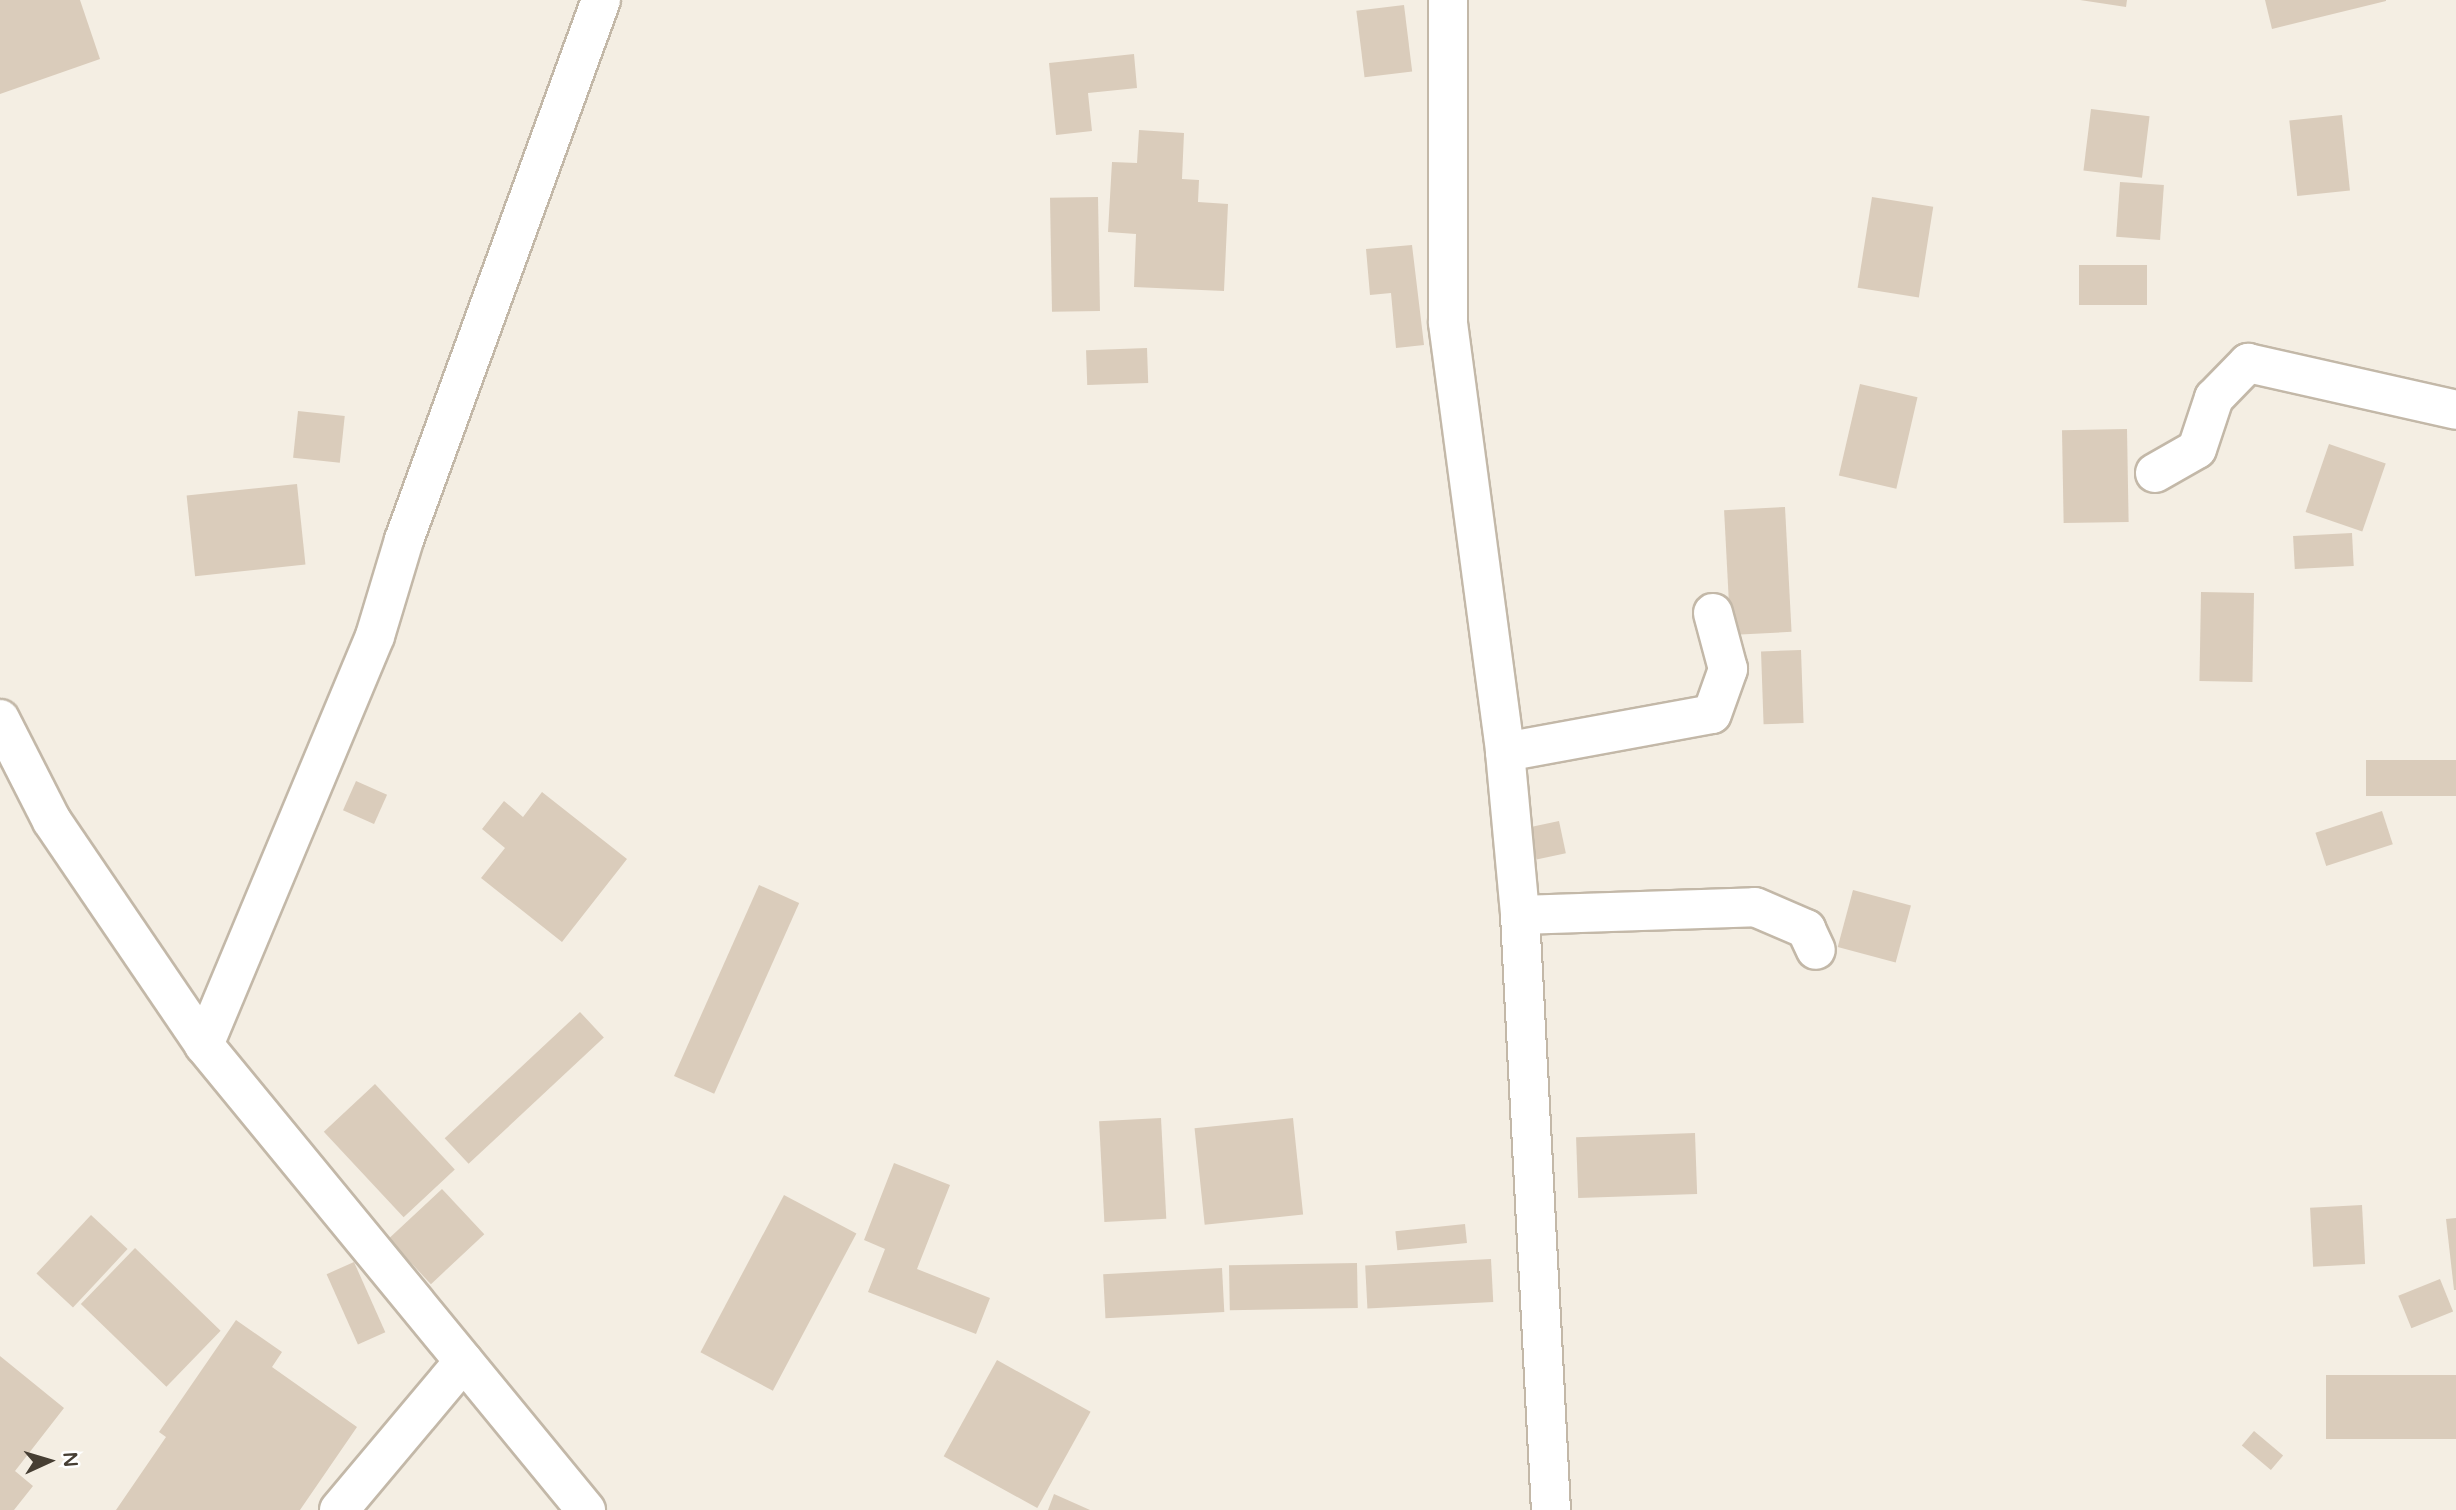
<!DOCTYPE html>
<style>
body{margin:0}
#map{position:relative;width:2456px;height:1510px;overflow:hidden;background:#f4eee3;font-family:"Varela Round",sans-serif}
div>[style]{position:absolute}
.building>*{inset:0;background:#daccbb;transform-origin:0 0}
.roads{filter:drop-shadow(2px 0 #c3b8a8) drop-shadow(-2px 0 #c3b8a8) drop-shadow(0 2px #c3b8a8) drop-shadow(0 -2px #c3b8a8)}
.minor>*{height:38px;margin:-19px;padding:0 19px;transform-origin:19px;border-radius:19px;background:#fff}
span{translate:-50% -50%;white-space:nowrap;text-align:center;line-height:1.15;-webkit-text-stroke:6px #fff;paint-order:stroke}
.north{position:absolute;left:14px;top:1426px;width:70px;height:70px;-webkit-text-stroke:5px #fff;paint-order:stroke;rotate:86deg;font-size:19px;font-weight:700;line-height:28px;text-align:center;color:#463e33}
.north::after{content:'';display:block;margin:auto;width:24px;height:32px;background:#463e33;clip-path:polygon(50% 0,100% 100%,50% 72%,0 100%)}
</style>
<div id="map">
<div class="building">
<div style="clip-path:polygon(0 0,80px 0,100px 59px,0 94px)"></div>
<div style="clip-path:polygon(2080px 0,2127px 0,2126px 7px)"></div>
<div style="clip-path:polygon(2265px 0,2386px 0,2386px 1px,2272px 29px)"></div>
<div style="left:1404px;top:5px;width:67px;height:48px;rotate:83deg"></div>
<div style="clip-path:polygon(1134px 54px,1137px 88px,1088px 93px,1092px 131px,1056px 135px,1049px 63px)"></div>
<div style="left:2091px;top:109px;width:59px;height:62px;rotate:7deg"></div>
<div style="left:2342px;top:115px;width:76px;height:53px;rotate:84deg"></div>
<div style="clip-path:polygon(1139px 130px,1184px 133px,1182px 179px,1199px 180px,1198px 202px,1228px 204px,1224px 291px,1134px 287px,1136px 234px,1108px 232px,1112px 162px,1137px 163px)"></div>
<div style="left:2120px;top:182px;width:44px;height:55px;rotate:4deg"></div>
<div style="left:1098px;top:197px;width:114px;height:48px;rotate:89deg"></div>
<div style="left:1872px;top:197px;width:62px;height:92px;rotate:9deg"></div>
<div style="clip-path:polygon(1412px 245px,1424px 345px,1396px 348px,1391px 293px,1370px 295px,1366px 249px)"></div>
<div style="left:2147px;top:265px;width:40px;height:68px;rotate:90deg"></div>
<div style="left:1147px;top:348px;width:35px;height:61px;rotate:88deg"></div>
<div style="left:1860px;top:384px;width:59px;height:94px;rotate:13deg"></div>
<div style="left:298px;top:411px;width:47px;height:47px;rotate:6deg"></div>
<div style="left:2127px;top:429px;width:93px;height:65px;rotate:89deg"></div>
<div style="left:2329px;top:444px;width:60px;height:72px;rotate:19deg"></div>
<div style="left:297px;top:484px;width:81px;height:111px;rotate:84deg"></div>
<div style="left:1785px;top:507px;width:125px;height:61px;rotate:87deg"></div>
<div style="left:2352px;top:533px;width:33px;height:59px;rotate:87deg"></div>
<div style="left:2201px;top:592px;width:53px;height:89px;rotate:1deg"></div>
<div style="left:1801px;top:650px;width:73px;height:40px;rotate:88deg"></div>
<div style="left:2456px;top:760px;width:36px;height:90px;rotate:90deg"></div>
<div style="left:356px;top:781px;width:34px;height:32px;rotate:24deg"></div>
<div style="clip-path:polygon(542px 792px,627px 859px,562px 942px,481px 878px,505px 848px,482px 829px,504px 801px,523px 817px)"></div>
<div style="left:2382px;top:811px;width:35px;height:70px;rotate:72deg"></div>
<div style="left:1559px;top:821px;width:33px;height:30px;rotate:78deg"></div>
<div style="left:759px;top:885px;width:44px;height:209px;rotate:24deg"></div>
<div style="left:1853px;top:890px;width:60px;height:59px;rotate:15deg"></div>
<div style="left:580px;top:1012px;width:35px;height:185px;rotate:47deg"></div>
<div style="left:375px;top:1084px;width:117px;height:70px;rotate:47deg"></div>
<div style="left:1161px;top:1118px;width:101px;height:62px;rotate:87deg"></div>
<div style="left:1293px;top:1118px;width:97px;height:99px;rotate:84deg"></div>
<div style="left:1695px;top:1133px;width:61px;height:119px;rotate:88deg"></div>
<div style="clip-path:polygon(894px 1163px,950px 1185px,917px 1269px,990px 1298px,976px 1334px,868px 1292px,885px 1249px,864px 1240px)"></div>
<div style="left:442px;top:1189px;width:62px;height:73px;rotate:47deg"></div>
<div style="left:784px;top:1195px;width:82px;height:178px;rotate:28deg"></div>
<div style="left:2362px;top:1205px;width:59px;height:52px;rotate:87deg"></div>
<div style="left:91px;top:1215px;width:50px;height:80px;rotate:43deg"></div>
<div style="clip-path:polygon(2456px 1218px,2456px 1290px,2454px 1290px,2446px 1219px)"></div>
<div style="left:1465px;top:1224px;width:19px;height:70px;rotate:84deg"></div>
<div style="left:135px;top:1248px;width:119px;height:78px;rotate:44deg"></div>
<div style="left:1491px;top:1259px;width:43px;height:126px;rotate:87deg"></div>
<div style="left:354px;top:1262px;width:77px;height:30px;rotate:66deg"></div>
<div style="left:1357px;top:1263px;width:45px;height:128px;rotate:89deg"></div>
<div style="left:1222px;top:1268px;width:44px;height:119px;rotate:87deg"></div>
<div style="left:2440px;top:1279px;width:35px;height:45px;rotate:68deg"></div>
<div style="clip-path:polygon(236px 1320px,282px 1352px,272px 1367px,357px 1427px,300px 1510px,116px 1510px,166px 1437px,159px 1432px)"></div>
<div style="clip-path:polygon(0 1356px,64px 1408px,15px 1471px,33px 1486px,14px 1510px,0 1510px)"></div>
<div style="left:997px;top:1360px;width:107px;height:110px;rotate:29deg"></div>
<div style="left:2456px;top:1375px;width:64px;height:130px;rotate:90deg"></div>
<div style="left:2254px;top:1431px;width:38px;height:19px;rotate:40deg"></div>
<div style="clip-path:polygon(1054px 1494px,1090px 1510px,1048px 1510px)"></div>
</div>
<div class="roads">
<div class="minor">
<div style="left:1448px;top:0;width:323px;rotate:90deg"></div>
<div style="left:1448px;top:323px;width:433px;rotate:82.4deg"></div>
<div style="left:1505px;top:752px;width:164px;rotate:84.7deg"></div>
<div style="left:1520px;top:915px;width:596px;rotate:87.02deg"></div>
<div style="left:2155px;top:473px;width:48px;rotate:-29.7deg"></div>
<div style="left:2197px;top:449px;width:54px;rotate:-71.6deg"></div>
<div style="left:2214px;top:398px;width:49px;rotate:-45.8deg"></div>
<div style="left:2248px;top:363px;width:213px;rotate:12.7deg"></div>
<div style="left:0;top:719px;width:114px;rotate:63deg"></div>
<div style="left:52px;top:821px;width:271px;rotate:55.8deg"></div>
<div style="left:204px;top:1045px;width:602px;rotate:50.6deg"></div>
<div style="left:1505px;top:752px;width:210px;rotate:-10.4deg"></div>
<div style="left:1712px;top:714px;width:48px;rotate:-70.4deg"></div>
<div style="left:1728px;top:669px;width:58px;rotate:-105deg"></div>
<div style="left:1520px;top:915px;width:235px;rotate:-1.9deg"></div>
<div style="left:1755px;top:907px;width:56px;rotate:23.3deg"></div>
<div style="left:1806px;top:929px;width:23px;rotate:65deg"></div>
<div style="left:204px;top:1045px;width:443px;rotate:-67.3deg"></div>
<div style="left:375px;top:636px;width:100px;rotate:-73.2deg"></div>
<div style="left:404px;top:540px;width:575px;rotate:-69.96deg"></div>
<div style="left:339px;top:1510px;width:194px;rotate:-50deg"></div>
</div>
</div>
<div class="north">N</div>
</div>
